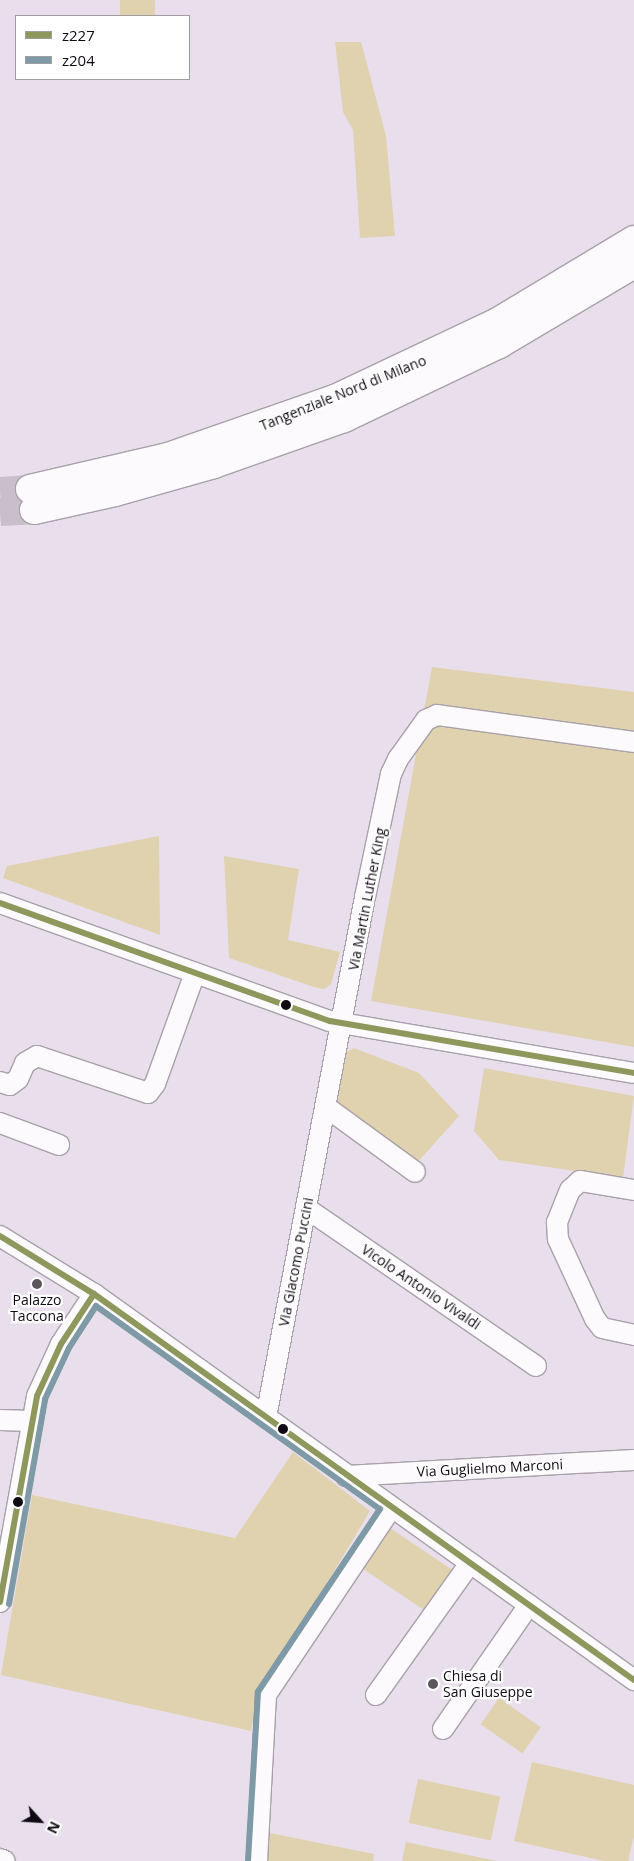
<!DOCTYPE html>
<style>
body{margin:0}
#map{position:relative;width:634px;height:1861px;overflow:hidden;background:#e9dfec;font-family:"Open Sans",sans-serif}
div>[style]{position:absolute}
.green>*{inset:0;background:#e0d1af;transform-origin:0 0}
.highway-tunnel>*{height:28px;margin-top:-14px;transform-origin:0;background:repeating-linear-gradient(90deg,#c8bfcb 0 28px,transparent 0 42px)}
.roads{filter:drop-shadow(1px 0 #a8a0aa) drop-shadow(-1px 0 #a8a0aa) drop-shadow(0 1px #a8a0aa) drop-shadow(0 -1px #a8a0aa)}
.minor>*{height:20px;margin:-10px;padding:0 10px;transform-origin:10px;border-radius:10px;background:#fcfafc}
.highway>*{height:28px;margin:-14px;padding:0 14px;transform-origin:14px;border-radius:14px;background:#fcfafc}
.bus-1>*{height:6px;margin:-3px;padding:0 3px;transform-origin:3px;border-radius:3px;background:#8e975c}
.bus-2>*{height:6px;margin:-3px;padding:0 3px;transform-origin:3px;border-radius:3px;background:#7e9aa6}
.dots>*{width:14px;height:14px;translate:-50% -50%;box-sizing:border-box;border:2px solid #fff;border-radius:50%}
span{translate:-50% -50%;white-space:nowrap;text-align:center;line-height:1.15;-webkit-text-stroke:4.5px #fff;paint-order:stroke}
.street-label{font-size:14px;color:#100a12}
.poi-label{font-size:14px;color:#100a12}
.left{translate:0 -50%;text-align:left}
.legend{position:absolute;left:15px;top:15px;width:175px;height:65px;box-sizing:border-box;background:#fff;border:1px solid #9f9da0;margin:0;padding:6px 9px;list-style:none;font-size:15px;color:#100a12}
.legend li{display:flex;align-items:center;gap:10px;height:25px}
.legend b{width:25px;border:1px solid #9f9da0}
.north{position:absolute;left:15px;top:1796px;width:50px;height:50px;-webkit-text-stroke:4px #fff;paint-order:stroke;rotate:116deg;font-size:14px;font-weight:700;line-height:20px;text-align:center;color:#100a12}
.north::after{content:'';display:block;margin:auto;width:18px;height:22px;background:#100a12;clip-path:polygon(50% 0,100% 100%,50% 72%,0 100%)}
</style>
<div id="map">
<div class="green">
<div style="left:120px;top:0;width:35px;height:16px"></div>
<div style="clip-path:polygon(335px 42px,361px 42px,386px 136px,395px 236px,360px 238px,353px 130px,343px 112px)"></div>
<div style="clip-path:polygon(432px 667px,634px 692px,634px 1047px,371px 1001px)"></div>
<div style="clip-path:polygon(159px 836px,160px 935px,3px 878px,7px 866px)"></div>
<div style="clip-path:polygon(224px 856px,299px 869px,288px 940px,340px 952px,331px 984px,324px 989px,317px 988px,229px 958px)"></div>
<div style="clip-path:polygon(354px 1048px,419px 1073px,459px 1116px,416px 1164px,335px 1104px,344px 1053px)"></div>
<div style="clip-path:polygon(484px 1068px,634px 1096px,623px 1178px,499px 1160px,474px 1131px)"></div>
<div style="clip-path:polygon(293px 1452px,370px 1511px,308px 1615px,260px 1684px,251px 1731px,1px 1675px,32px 1495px,235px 1538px)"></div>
<div style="left:390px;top:1528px;width:78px;height:49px;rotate:34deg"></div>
<div style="left:499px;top:1698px;width:51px;height:32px;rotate:35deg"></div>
<div style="clip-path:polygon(532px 1762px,634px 1785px,634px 1836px,628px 1861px,604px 1861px,514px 1841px)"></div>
<div style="left:418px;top:1779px;width:84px;height:45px;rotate:12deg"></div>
<div style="clip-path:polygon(270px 1833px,374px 1854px,373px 1861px,267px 1861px)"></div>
<div style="clip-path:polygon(406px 1842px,497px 1861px,402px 1861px)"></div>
</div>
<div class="highway-tunnel">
<div style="left:0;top:491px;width:30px;rotate:-4deg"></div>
<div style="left:0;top:512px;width:34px;rotate:-3deg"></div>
</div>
<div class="roads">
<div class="minor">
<div style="left:0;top:903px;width:350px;rotate:19.7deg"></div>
<div style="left:330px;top:1021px;width:308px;rotate:9.7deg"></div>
<div style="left:0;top:1082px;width:10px;rotate:17deg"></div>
<div style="left:10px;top:1085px;width:10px;rotate:-37deg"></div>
<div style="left:18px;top:1079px;width:17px;rotate:-66deg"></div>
<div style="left:25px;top:1063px;width:14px;rotate:-30deg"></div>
<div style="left:37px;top:1056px;width:117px;rotate:18.4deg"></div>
<div style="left:148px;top:1093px;width:11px;rotate:-52deg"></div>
<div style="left:155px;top:1084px;width:118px;rotate:-70.2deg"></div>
<div style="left:326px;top:1107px;width:110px;rotate:36.1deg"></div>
<div style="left:0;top:1123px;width:63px;rotate:20.4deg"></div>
<div style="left:634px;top:1190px;width:55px;rotate:-170.5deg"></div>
<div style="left:580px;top:1181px;width:13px;rotate:138deg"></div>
<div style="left:570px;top:1190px;width:35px;rotate:112deg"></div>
<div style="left:557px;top:1222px;width:17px;rotate:87deg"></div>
<div style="left:558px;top:1239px;width:88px;rotate:65.2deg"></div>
<div style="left:595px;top:1319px;width:11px;rotate:52deg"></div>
<div style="left:602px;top:1328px;width:33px;rotate:12deg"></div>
<div style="left:306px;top:1208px;width:279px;rotate:34.5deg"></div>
<div style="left:0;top:1236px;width:110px;rotate:31.7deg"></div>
<div style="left:94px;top:1294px;width:664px;rotate:35.56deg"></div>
<div style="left:266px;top:1417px;width:529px;rotate:-79.22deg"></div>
<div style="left:365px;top:897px;width:126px;rotate:-78.1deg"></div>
<div style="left:391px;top:774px;width:17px;rotate:-65deg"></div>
<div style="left:398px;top:759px;width:48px;rotate:-54.3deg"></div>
<div style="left:426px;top:720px;width:12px;rotate:-24deg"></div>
<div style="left:437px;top:715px;width:199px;rotate:7.8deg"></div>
<div style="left:0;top:1420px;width:32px;rotate:2deg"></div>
<div style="left:346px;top:1476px;width:288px;rotate:-3.2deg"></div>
<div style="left:0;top:1602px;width:209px;rotate:-79.8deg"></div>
<div style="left:37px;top:1396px;width:57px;rotate:-65.2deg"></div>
<div style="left:61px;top:1344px;width:60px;rotate:-56.6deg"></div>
<div style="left:376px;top:1695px;width:162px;rotate:-54.5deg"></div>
<div style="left:443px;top:1729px;width:151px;rotate:-55.3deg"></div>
<div style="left:0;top:1859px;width:5px;rotate:22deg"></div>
<div style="left:257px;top:1861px;width:166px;rotate:-86.9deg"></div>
<div style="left:266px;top:1695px;width:226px;rotate:-56.2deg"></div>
</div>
<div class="highway">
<div style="left:30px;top:489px;width:142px;rotate:-13.1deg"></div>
<div style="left:168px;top:457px;width:177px;rotate:-19.2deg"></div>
<div style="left:335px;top:399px;width:178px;rotate:-25.3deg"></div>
<div style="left:496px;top:323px;width:161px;rotate:-31deg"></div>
<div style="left:34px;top:510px;width:83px;rotate:-12.5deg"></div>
<div style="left:115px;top:492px;width:103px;rotate:-15.8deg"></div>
<div style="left:214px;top:464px;width:138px;rotate:-19.5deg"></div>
<div style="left:344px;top:418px;width:172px;rotate:-25.5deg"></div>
<div style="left:499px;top:344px;width:157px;rotate:-30.7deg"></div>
</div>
</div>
<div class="bus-1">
<div style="left:0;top:903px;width:350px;rotate:19.7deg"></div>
<div style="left:330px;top:1021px;width:308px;rotate:9.7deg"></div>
<div style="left:0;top:1236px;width:110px;rotate:31.7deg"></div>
<div style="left:94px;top:1294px;width:664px;rotate:35.56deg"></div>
<div style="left:0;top:1602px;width:209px;rotate:-79.8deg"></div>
<div style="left:37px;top:1396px;width:57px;rotate:-65.2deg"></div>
<div style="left:61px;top:1344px;width:60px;rotate:-56.6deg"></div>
</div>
<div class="bus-2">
<div style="left:9px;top:1604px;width:208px;rotate:-80deg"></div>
<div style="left:45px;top:1399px;width:56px;rotate:-64.8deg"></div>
<div style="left:69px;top:1348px;width:50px;rotate:-57.3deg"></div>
<div style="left:96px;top:1306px;width:349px;rotate:35.6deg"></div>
<div style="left:380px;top:1509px;width:220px;rotate:123.7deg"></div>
<div style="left:258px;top:1692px;width:169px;rotate:93.4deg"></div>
</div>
<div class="dots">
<div style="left:286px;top:1005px;background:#100a12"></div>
<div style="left:37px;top:1284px;background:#5c555e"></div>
<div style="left:283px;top:1429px;background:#100a12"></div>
<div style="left:18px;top:1502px;background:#100a12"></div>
<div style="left:433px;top:1684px;background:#5c555e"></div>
</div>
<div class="street-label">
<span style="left:343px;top:393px;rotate:-22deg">Tangenziale Nord di Milano</span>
<span style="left:367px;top:899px;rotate:-79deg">Via Martin Luther King</span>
<span style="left:296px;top:1262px;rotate:-79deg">Via Giacomo Puccini</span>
<span style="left:421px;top:1287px;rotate:34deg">Vicolo Antonio Vivaldi</span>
<span style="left:490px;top:1468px;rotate:-3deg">Via Guglielmo Marconi</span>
</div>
<div class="poi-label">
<span style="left:37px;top:1308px">Palazzo<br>Taccona</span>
<span class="left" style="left:443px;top:1684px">Chiesa di<br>San Giuseppe</span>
</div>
<ul class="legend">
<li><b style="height:6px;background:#8e975c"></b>z227</li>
<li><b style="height:6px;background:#7e9aa6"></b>z204</li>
</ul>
<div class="north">N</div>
</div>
